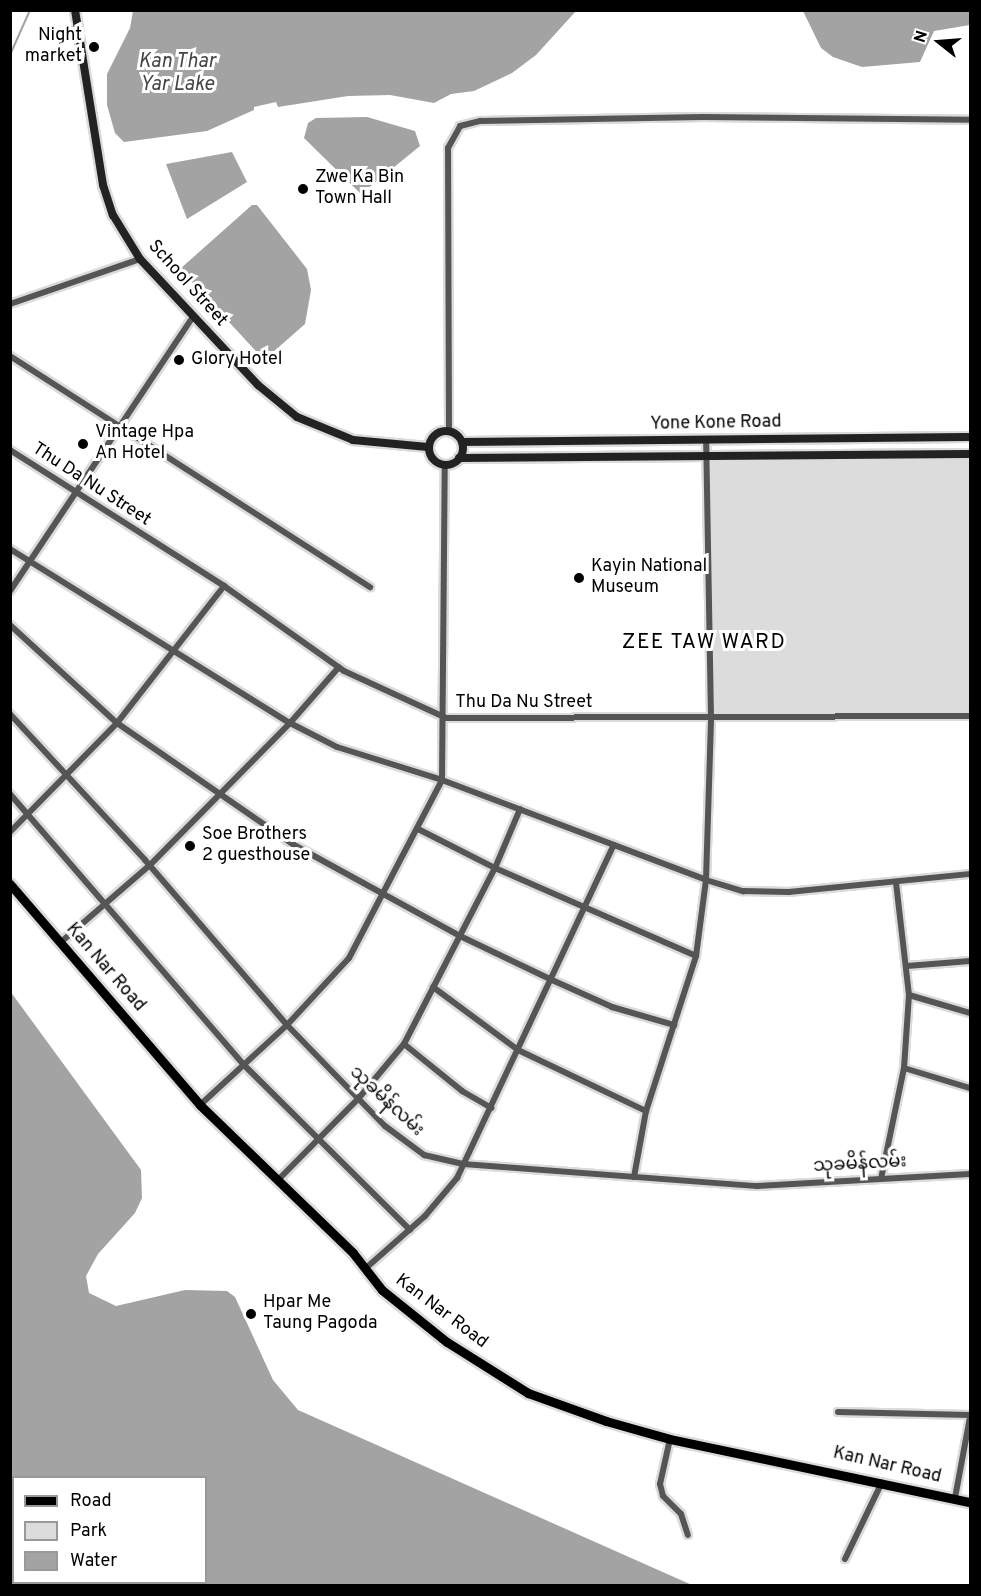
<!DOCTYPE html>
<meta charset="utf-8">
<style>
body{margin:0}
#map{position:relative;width:981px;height:1596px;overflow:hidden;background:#fff;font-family:Overpass,"Noto Sans Myanmar",sans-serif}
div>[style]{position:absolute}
.green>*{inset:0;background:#dcdcdc;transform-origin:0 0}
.water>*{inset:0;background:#a3a3a3}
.stream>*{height:2px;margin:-1px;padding:0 1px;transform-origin:1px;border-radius:1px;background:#a3a3a3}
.roads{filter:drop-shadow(2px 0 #dbdbdb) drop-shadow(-2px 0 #dbdbdb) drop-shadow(0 2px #dbdbdb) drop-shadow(0 -2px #dbdbdb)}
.street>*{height:6px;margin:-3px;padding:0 3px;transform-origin:3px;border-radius:3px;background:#555}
.secondary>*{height:8px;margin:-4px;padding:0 4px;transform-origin:4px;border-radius:4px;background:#222}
.secondary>.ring{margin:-4px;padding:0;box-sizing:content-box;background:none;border:8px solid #222;border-radius:50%}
.primary>*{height:9px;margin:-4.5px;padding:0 4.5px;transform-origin:4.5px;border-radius:4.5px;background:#000}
.dots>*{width:16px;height:16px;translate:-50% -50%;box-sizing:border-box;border:3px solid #fff;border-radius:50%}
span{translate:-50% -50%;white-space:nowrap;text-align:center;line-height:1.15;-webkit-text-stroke:6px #fff;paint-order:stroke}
.poi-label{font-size:18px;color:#000}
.right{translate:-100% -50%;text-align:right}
.left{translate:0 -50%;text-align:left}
.street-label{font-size:18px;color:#000}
.water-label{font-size:20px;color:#444;font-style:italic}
.quarter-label{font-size:21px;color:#000;letter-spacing:1.5px}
.frame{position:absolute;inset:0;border:12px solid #000;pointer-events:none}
.legend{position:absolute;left:12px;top:1476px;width:195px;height:108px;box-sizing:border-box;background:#fff;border:2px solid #999;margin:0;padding:8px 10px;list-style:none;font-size:18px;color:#000}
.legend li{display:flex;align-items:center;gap:12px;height:30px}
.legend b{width:30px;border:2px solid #999}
.north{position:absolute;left:909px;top:12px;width:60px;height:60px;-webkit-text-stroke:4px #fff;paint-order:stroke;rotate:287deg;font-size:16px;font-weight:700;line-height:24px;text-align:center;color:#000}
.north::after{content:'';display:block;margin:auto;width:21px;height:27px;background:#000;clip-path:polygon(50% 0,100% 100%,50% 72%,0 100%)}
</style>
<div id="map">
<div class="green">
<div style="left:970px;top:454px;width:263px;height:264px;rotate:90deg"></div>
</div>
<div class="water">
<div style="clip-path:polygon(133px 11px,133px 10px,576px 11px,536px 55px,512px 73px,474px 91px,451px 94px,434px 103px,390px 95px,348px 96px,278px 107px,276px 102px,254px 107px,254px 110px,207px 131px,124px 142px,115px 133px,107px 105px,107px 74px,130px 28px)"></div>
<div style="clip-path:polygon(803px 11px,970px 11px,970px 25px,934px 31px,920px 62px,862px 67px,833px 57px,821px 48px)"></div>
<div style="clip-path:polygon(367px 117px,415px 131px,420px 146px,361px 194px,304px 138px,308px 123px,316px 118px)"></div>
<div style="clip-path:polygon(232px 152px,247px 182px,187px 219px,166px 164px)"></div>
<div style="clip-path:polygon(252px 205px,257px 205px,307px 269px,311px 290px,305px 324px,264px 360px,180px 269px)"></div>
<div style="clip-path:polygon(evenodd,10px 991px,141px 1170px,142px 1198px,135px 1213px,98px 1254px,86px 1276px,89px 1293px,116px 1306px,185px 1290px,227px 1291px,235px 1297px,273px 1380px,298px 1410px,692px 1585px,11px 1585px,10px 991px,14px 1478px,206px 1478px,206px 1582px,14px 1582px,14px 1478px)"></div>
</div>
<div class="stream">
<div style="left:10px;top:55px;width:49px;rotate:-66deg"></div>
</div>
<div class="roads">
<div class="street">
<div style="left:10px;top:304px;width:138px;rotate:-19.1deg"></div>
<div style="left:10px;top:356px;width:428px;rotate:32.7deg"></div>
<div style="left:449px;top:431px;width:283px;rotate:-90.2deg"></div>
<div style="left:448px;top:148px;width:25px;rotate:-61deg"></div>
<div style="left:460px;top:126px;width:21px;rotate:-14deg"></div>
<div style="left:480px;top:121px;width:223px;rotate:-1deg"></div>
<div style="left:703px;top:117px;width:267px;rotate:0.6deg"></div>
<div style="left:10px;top:450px;width:254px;rotate:32.4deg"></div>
<div style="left:224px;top:586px;width:147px;rotate:35.3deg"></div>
<div style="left:344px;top:671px;width:112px;rotate:24.7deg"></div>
<div style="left:446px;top:718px;width:524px;rotate:-0.22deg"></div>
<div style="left:10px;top:549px;width:330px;rotate:31.9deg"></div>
<div style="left:290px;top:723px;width:53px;rotate:27.1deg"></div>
<div style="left:337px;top:747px;width:110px;rotate:17.4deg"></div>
<div style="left:442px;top:780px;width:282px;rotate:20.7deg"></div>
<div style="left:706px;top:880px;width:39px;rotate:17deg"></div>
<div style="left:743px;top:891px;width:46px;rotate:1.2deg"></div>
<div style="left:789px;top:892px;width:182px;rotate:-5.7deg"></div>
<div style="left:10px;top:591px;width:329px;rotate:-56.3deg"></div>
<div style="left:10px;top:625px;width:145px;rotate:42.5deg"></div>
<div style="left:117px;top:723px;width:215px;rotate:34.6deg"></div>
<div style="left:294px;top:845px;width:189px;rotate:28.7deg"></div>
<div style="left:460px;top:936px;width:102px;rotate:25.6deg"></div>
<div style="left:552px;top:980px;width:66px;rotate:24.2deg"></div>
<div style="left:612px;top:1007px;width:65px;rotate:16.2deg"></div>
<div style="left:10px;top:714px;width:199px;rotate:47.2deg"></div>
<div style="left:145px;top:860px;width:218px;rotate:49.3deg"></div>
<div style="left:287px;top:1025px;width:141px;rotate:45.9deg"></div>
<div style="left:385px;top:1126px;width:49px;rotate:36.6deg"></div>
<div style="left:424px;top:1155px;width:40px;rotate:13deg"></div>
<div style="left:463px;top:1164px;width:295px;rotate:4.3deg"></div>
<div style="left:757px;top:1186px;width:213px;rotate:-3.2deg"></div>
<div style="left:10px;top:794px;width:358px;rotate:49.2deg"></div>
<div style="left:244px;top:1065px;width:234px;rotate:44.8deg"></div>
<div style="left:418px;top:829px;width:86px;rotate:26.9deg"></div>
<div style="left:495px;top:868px;width:219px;rotate:23.6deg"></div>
<div style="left:10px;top:832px;width:153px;rotate:-45.5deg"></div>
<div style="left:117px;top:723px;width:174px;rotate:-52deg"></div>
<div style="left:61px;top:942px;width:118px;rotate:-40.9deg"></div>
<div style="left:150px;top:865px;width:199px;rotate:-45.4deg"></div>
<div style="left:290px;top:723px;width:74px;rotate:-48.8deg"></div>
<div style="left:907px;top:966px;width:63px;rotate:-4.5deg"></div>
<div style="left:433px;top:987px;width:106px;rotate:36.5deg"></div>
<div style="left:518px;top:1050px;width:142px;rotate:25.5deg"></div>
<div style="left:909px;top:995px;width:64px;rotate:16.4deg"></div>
<div style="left:404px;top:1044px;width:75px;rotate:39deg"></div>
<div style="left:462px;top:1091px;width:34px;rotate:30deg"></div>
<div style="left:904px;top:1068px;width:69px;rotate:16.9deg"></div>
<div style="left:200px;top:1105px;width:118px;rotate:-42.6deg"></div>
<div style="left:287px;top:1025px;width:91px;rotate:-47.2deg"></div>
<div style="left:349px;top:958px;width:201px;rotate:-62.4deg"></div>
<div style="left:442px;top:780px;width:315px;rotate:-89.5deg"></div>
<div style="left:634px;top:1177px;width:67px;rotate:-79.7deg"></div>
<div style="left:646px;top:1111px;width:163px;rotate:-72.1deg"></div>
<div style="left:696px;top:956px;width:77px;rotate:-82.5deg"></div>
<div style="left:706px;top:880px;width:162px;rotate:-88.2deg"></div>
<div style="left:711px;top:718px;width:277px;rotate:-91deg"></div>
<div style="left:881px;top:1179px;width:113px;rotate:-78.3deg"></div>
<div style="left:904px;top:1068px;width:73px;rotate:-86.1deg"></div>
<div style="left:909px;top:995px;width:114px;rotate:-96.6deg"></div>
<div style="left:278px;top:1180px;width:114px;rotate:-45.4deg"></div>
<div style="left:358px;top:1099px;width:72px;rotate:-50.1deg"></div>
<div style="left:404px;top:1044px;width:198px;rotate:-62.7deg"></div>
<div style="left:495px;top:868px;width:64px;rotate:-67deg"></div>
<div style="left:366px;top:1268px;width:79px;rotate:-41.4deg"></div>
<div style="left:425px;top:1216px;width:50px;rotate:-49.9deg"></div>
<div style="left:457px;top:1178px;width:368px;rotate:-64.8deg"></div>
<div style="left:838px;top:1412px;width:132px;rotate:1.3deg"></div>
<div style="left:670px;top:1439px;width:46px;rotate:102.5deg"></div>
<div style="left:660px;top:1484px;width:12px;rotate:76deg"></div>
<div style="left:663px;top:1496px;width:25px;rotate:45deg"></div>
<div style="left:681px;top:1514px;width:22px;rotate:72deg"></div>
<div style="left:955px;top:1498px;width:82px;rotate:-79.5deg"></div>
<div style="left:845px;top:1559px;width:85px;rotate:-64.3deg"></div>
</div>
<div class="secondary">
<div style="left:75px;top:10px;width:177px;rotate:80.9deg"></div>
<div style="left:103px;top:185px;width:32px;rotate:72deg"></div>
<div style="left:113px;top:215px;width:52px;rotate:58.5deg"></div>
<div style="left:140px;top:259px;width:173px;rotate:46.9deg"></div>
<div style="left:258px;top:385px;width:50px;rotate:39.4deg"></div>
<div style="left:297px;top:417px;width:61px;rotate:22.3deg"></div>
<div style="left:353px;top:440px;width:75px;rotate:5.3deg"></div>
<div class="ring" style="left:429px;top:431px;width:26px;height:26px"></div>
<div style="left:462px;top:442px;width:508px;rotate:-0.56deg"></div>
<div style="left:459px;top:458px;width:511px;rotate:-0.45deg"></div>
</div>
<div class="primary">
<div style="left:10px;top:884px;width:291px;rotate:49.3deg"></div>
<div style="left:200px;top:1105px;width:213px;rotate:44deg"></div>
<div style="left:353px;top:1253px;width:47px;rotate:51.9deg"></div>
<div style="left:382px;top:1290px;width:83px;rotate:38.7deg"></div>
<div style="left:447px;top:1342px;width:96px;rotate:32.2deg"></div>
<div style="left:528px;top:1393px;width:83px;rotate:19.7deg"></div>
<div style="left:606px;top:1421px;width:66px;rotate:15.7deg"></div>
<div style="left:670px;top:1439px;width:307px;rotate:11.9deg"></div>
</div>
</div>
<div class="dots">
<div style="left:94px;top:47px;background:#000"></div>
<div style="left:303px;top:189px;background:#000"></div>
<div style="left:179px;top:360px;background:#000"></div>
<div style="left:83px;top:444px;background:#000"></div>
<div style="left:579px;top:578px;background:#000"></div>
<div style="left:190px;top:846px;background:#000"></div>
<div style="left:251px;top:1314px;background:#000"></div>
</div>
<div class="poi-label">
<span class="right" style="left:82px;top:47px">Night<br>market</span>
<span class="left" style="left:315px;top:189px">Zwe Ka Bin<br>Town Hall</span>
<span class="left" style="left:191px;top:360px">Glory Hotel</span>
<span class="left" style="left:95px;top:444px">Vintage Hpa<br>An Hotel</span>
<span class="left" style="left:591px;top:578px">Kayin National<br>Museum</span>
<span class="left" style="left:202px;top:846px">Soe Brothers<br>2 guesthouse</span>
<span class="left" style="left:263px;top:1314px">Hpar Me<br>Taung Pagoda</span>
</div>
<div class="street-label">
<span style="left:187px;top:284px;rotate:48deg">School Street</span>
<span style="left:716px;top:424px;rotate:-1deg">Yone Kone Road</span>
<span style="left:91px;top:485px;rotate:33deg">Thu Da Nu Street</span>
<span style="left:524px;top:703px">Thu Da Nu Street</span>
<span style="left:105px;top:968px;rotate:49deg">Kan Nar Road</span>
<span style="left:386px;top:1102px;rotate:43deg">သုခမိန်လမ်း</span>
<span style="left:860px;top:1165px;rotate:-3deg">သုခမိန်လမ်း</span>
<span style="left:441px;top:1312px;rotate:37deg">Kan Nar Road</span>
<span style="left:887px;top:1466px;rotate:13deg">Kan Nar Road</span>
</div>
<div class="water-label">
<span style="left:177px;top:74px">Kan Thar<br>Yar Lake</span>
</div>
<div class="quarter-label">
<span style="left:704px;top:643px">ZEE TAW WARD</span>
</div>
<div class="frame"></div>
<ul class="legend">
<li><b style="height:8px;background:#000"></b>Road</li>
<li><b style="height:16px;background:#dcdcdc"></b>Park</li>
<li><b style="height:16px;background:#a3a3a3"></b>Water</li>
</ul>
<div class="north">N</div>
</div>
